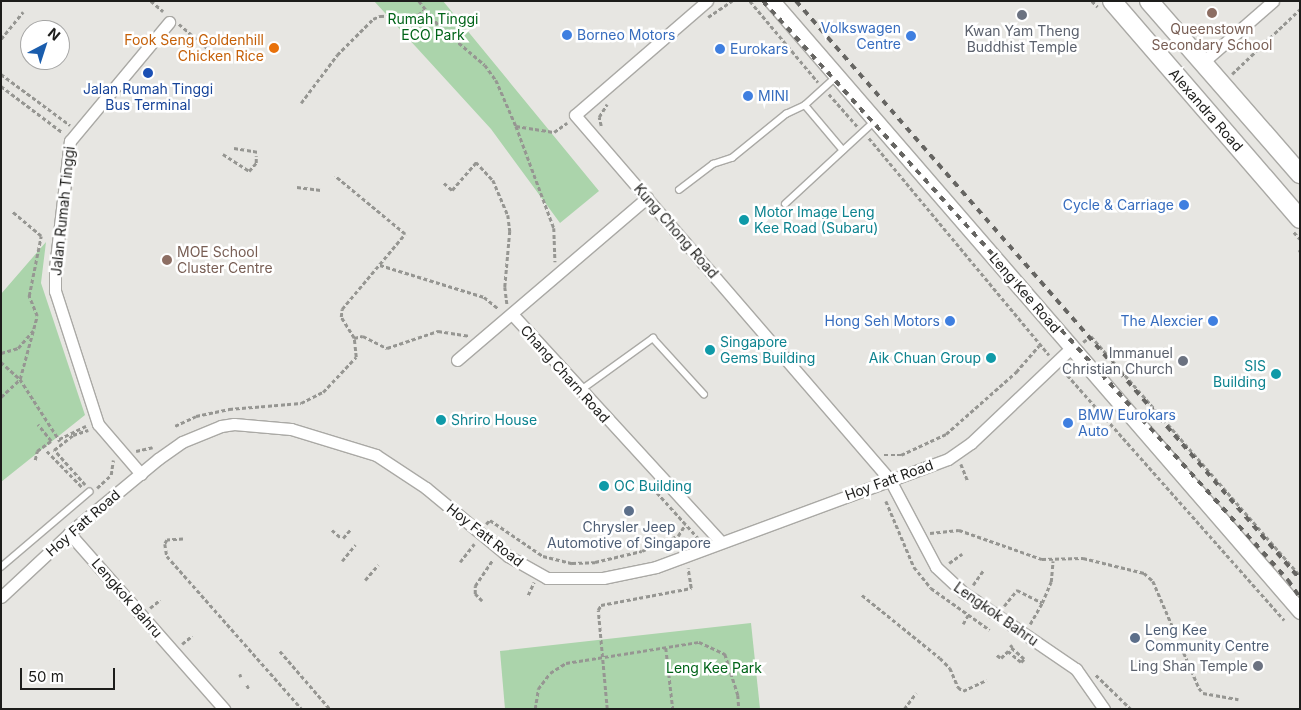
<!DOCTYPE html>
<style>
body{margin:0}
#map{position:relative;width:1301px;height:710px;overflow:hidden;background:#e7e6e2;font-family:Inter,sans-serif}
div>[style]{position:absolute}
.green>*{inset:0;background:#abd4ab}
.path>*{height:2.5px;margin-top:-1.25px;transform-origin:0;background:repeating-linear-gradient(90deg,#969692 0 4px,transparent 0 6.5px)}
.roads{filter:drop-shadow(1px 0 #aaa9a5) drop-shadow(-1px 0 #aaa9a5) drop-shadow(0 1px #aaa9a5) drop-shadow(0 -1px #aaa9a5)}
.lane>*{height:5.5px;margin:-2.75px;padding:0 2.75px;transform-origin:2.75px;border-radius:2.75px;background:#fff}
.street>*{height:11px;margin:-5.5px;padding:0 5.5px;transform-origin:5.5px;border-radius:5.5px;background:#fff}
.secondary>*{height:15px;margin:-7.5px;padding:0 7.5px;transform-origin:7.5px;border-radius:7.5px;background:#fff}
.primary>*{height:18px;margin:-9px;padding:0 9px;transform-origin:9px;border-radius:9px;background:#fff}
.rail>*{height:4px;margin-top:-2px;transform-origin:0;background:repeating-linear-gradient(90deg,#666562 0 6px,transparent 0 12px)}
.dots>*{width:14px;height:14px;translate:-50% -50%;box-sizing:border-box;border:2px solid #fff;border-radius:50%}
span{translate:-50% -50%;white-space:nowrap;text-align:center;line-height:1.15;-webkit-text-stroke:5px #fff;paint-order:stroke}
.park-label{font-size:14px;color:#006418}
.shop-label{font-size:14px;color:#366cbe}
.right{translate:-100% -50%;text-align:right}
.left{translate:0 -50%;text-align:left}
.education-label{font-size:14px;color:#785e54}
.worship-label{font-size:14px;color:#5b616d}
.food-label{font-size:14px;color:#c56008}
.transit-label{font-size:14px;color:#164399}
.street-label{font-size:14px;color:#1d1d1b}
.culture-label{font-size:14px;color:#0d838f}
.service-label{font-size:14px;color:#4e5e75}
.frame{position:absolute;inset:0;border:2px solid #1d1d1b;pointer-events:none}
.north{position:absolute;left:20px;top:20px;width:50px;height:50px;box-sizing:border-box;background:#fff;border:1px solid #a5a5a4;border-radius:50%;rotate:40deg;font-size:14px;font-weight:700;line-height:20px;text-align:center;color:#1d1d1b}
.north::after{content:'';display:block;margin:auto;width:18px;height:22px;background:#1a5dad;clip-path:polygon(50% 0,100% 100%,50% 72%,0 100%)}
.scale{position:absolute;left:20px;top:668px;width:95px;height:22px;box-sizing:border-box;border:2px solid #1d1d1b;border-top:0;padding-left:6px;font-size:15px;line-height:18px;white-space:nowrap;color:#1d1d1b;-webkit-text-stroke:4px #fff;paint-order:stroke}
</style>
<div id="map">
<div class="green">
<div style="clip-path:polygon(374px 1px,443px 1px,599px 191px,560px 223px,491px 129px)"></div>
<div style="clip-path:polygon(46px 242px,41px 283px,85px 415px,1px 482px,1px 294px)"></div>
<div style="clip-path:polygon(751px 623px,760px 709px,505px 709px,500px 651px)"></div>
</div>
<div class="path">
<div style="left:151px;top:1px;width:16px;rotate:40deg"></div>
<div style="left:419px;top:1px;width:32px;rotate:51deg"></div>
<div style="left:439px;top:26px;width:60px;rotate:40.3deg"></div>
<div style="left:485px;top:65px;width:19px;rotate:54deg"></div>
<div style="left:496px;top:80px;width:50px;rotate:66.5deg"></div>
<div style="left:516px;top:126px;width:38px;rotate:9deg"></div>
<div style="left:554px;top:132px;width:16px;rotate:-35deg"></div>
<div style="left:750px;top:1px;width:106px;rotate:50deg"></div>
<div style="left:1092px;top:1px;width:8px;rotate:45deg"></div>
<div style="left:708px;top:17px;width:29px;rotate:-34deg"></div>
<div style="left:179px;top:24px;width:45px;rotate:40.5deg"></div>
<div style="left:213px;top:53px;width:5px;rotate:127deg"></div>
<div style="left:1px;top:39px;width:35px;rotate:-51deg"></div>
<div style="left:1px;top:74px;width:86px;rotate:36.5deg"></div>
<div style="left:1232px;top:74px;width:94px;rotate:-43.7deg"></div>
<div style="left:1px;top:86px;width:76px;rotate:37deg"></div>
<div style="left:829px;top:94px;width:44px;rotate:48.7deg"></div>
<div style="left:301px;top:103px;width:60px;rotate:-53.1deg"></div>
<div style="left:337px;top:55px;width:51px;rotate:-45deg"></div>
<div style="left:373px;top:19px;width:8px;rotate:-23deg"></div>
<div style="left:380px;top:16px;width:38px;rotate:-2deg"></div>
<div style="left:418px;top:15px;width:8px;rotate:-40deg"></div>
<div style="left:516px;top:126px;width:109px;rotate:69.6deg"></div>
<div style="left:554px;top:228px;width:34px;rotate:88deg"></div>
<div style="left:601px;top:126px;width:9px;rotate:-103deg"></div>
<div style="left:599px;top:117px;width:15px;rotate:-58deg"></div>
<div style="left:869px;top:138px;width:282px;rotate:50.3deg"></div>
<div style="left:234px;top:148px;width:25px;rotate:9deg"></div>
<div style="left:223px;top:154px;width:31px;rotate:33deg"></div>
<div style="left:249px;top:171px;width:11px;rotate:-49deg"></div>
<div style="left:256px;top:163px;width:7px;rotate:-90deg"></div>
<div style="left:444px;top:183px;width:11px;rotate:41deg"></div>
<div style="left:452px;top:190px;width:37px;rotate:-49deg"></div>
<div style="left:476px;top:162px;width:25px;rotate:47deg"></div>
<div style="left:493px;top:180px;width:38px;rotate:67deg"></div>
<div style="left:508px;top:215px;width:16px;rotate:83deg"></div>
<div style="left:510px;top:231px;width:56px;rotate:95.1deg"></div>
<div style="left:505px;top:287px;width:17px;rotate:83deg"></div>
<div style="left:297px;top:187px;width:26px;rotate:7deg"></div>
<div style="left:1294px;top:232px;width:9px;rotate:49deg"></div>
<div style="left:1300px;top:250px;width:2px;rotate:90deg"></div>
<div style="left:380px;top:265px;width:109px;rotate:17.1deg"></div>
<div style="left:484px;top:297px;width:19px;rotate:39deg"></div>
<div style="left:354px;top:338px;width:9px;rotate:-13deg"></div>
<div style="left:363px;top:336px;width:27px;rotate:27deg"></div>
<div style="left:387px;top:348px;width:54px;rotate:-18.4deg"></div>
<div style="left:438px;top:331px;width:31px;rotate:9deg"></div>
<div style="left:1083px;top:342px;width:10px;rotate:-37deg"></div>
<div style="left:1091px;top:336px;width:318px;rotate:48.9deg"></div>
<div style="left:1px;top:353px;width:18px;rotate:-16deg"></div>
<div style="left:18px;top:348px;width:23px;rotate:-49deg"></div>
<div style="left:1px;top:362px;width:25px;rotate:42deg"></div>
<div style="left:20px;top:379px;width:74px;rotate:57.2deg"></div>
<div style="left:1063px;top:370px;width:334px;rotate:48.5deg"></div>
<div style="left:1px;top:397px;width:26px;rotate:-43deg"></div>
<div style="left:20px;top:379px;width:65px;rotate:-74.9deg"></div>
<div style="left:37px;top:316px;width:22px;rotate:-112deg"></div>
<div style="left:29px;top:296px;width:61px;rotate:-78.7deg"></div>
<div style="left:41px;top:236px;width:38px;rotate:-140deg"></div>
<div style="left:175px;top:426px;width:23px;rotate:-25deg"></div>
<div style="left:196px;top:416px;width:34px;rotate:-12deg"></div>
<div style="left:229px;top:409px;width:72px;rotate:-4.8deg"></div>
<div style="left:301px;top:403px;width:25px;rotate:-27deg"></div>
<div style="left:323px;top:392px;width:48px;rotate:-46.7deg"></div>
<div style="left:356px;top:357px;width:19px;rotate:-96deg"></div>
<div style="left:354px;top:338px;width:25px;rotate:-122deg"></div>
<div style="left:341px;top:317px;width:8px;rotate:-83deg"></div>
<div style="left:342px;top:309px;width:98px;rotate:-50deg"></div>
<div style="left:405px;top:234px;width:91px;rotate:-140.4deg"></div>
<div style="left:59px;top:439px;width:30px;rotate:-26deg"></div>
<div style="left:47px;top:451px;width:50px;rotate:45.8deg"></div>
<div style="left:136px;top:451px;width:17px;rotate:-13deg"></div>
<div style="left:884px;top:455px;width:17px"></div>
<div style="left:901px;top:455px;width:50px;rotate:-25deg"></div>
<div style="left:946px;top:434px;width:94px;rotate:-41.5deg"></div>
<div style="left:1016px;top:372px;width:35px;rotate:-49deg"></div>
<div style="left:35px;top:460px;width:9px;rotate:-77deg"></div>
<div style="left:37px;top:451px;width:17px;rotate:-36deg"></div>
<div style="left:51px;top:441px;width:21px;rotate:-129deg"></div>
<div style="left:961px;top:464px;width:18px;rotate:68deg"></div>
<div style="left:644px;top:478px;width:82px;rotate:48deg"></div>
<div style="left:85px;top:485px;width:47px;rotate:-131.5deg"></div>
<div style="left:54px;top:450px;width:24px;rotate:-38deg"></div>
<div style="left:73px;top:435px;width:16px;rotate:-18deg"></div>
<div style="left:97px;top:488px;width:19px;rotate:-43deg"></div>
<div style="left:111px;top:475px;width:15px;rotate:-82deg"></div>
<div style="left:886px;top:501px;width:72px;rotate:67deg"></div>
<div style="left:914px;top:567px;width:27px;rotate:51deg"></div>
<div style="left:931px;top:588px;width:72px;rotate:35.4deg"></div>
<div style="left:486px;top:524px;width:6px;rotate:-45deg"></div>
<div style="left:490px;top:520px;width:64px;rotate:34.2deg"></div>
<div style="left:543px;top:556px;width:30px;rotate:14deg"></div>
<div style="left:572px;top:563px;width:23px;rotate:-2deg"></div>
<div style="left:595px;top:562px;width:48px;rotate:-13.2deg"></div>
<div style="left:642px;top:551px;width:39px;rotate:-23deg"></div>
<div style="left:678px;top:536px;width:13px;rotate:-58deg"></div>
<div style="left:332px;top:530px;width:11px;rotate:41deg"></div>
<div style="left:930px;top:533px;width:29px;rotate:-6deg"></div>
<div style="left:959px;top:530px;width:88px;rotate:19.3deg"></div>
<div style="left:1042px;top:559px;width:41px;rotate:-1.4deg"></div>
<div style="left:1083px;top:558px;width:63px;rotate:13.8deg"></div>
<div style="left:1144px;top:573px;width:12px;rotate:42deg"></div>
<div style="left:1153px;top:581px;width:116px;rotate:66.7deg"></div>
<div style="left:1199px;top:688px;width:6px;rotate:51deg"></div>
<div style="left:1203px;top:693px;width:36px;rotate:10deg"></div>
<div style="left:343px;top:538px;width:11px;rotate:-49deg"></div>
<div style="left:183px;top:539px;width:16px;rotate:176deg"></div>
<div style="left:167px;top:540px;width:4px;rotate:117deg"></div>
<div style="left:165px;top:544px;width:12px;rotate:81deg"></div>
<div style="left:167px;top:556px;width:204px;rotate:48.6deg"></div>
<div style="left:342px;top:561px;width:21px;rotate:-51deg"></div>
<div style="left:460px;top:562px;width:23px;rotate:-52deg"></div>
<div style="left:949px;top:563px;width:16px;rotate:-35deg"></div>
<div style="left:365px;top:580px;width:20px;rotate:-49deg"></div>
<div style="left:973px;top:585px;width:19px;rotate:-55deg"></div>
<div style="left:528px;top:595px;width:14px;rotate:-65deg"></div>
<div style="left:862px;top:595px;width:100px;rotate:38.9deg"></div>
<div style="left:940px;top:658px;width:14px;rotate:45deg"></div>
<div style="left:950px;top:668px;width:21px;rotate:67deg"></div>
<div style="left:958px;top:687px;width:6px;rotate:39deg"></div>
<div style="left:963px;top:691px;width:26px;rotate:-25deg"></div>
<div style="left:482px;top:601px;width:10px;rotate:-135deg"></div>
<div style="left:475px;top:594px;width:8px;rotate:-90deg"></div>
<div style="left:475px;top:586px;width:32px;rotate:-56deg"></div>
<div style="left:1004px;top:606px;width:21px;rotate:-51deg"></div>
<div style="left:1017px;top:590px;width:28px;rotate:27deg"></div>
<div style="left:1042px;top:603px;width:23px;rotate:-67deg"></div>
<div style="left:1051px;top:582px;width:21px;rotate:-85deg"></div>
<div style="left:150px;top:608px;width:13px;rotate:-39deg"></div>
<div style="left:963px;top:624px;width:10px;rotate:-61deg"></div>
<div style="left:1030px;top:624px;width:24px;rotate:-60deg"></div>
<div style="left:182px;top:644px;width:13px;rotate:-39deg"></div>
<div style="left:666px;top:648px;width:61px;rotate:83.5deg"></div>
<div style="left:280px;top:651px;width:77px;rotate:49.2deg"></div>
<div style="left:997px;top:655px;width:5px;rotate:37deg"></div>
<div style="left:1001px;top:658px;width:10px;rotate:-45deg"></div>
<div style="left:1008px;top:651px;width:17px;rotate:40deg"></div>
<div style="left:1021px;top:662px;width:4px;rotate:-45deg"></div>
<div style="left:1024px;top:659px;width:18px;rotate:-139deg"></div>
<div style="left:1010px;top:647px;width:3px;rotate:-45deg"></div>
<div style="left:240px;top:674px;width:3px;rotate:72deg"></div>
<div style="left:1096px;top:675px;width:49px;rotate:44.2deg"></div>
<div style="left:247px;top:685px;width:4px;rotate:63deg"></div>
<div style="left:535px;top:709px;width:20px;rotate:-81deg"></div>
<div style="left:538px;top:689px;width:20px;rotate:-53deg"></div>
<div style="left:550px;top:673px;width:19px;rotate:-32deg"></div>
<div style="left:566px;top:663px;width:135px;rotate:-9deg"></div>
<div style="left:699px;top:642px;width:29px;rotate:25deg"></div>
<div style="left:725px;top:654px;width:43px;rotate:72.4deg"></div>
<div style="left:738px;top:695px;width:14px;rotate:86deg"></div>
<div style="left:607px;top:709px;width:99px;rotate:-95.2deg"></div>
<div style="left:598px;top:610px;width:6px;rotate:-59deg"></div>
<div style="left:601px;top:605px;width:92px;rotate:-10.7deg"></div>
<div style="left:691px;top:588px;width:20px;rotate:-99deg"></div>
<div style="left:904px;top:709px;width:20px;rotate:-53deg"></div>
</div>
<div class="roads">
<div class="lane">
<div style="left:805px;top:105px;width:59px;rotate:49.8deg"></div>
<div style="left:679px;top:190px;width:43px;rotate:-37.4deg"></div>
<div style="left:713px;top:164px;width:20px;rotate:-18deg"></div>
<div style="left:732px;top:158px;width:70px;rotate:-39.2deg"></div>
<div style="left:786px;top:114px;width:21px;rotate:-25deg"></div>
<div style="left:805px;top:105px;width:43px;rotate:-42.2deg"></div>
<div style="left:785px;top:204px;width:121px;rotate:-42.7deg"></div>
<div style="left:581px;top:390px;width:89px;rotate:-35.8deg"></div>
<div style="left:653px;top:338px;width:76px;rotate:47.7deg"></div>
<div style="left:1px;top:567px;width:116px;rotate:-40.4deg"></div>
</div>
<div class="street">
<div style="left:707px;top:1px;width:174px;rotate:139.2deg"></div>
<div style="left:575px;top:115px;width:482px;rotate:49.2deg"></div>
<div style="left:890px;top:480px;width:98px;rotate:62.1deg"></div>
<div style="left:936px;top:567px;width:37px;rotate:43deg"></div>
<div style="left:963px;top:592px;width:137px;rotate:34.3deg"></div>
<div style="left:1076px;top:669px;width:49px;rotate:55deg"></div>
<div style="left:1202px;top:63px;width:94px;rotate:-41.1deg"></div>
<div style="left:512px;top:314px;width:308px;rotate:47.5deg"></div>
<div style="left:457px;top:360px;width:250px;rotate:-40.5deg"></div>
<div style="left:141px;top:474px;width:66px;rotate:-130.7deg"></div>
<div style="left:98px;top:424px;width:140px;rotate:-107.9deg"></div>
<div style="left:55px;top:291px;width:23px;rotate:-90deg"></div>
<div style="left:55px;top:268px;width:128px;rotate:-83.3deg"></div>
<div style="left:70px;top:141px;width:155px;rotate:-50.2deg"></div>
<div style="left:69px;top:533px;width:235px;rotate:48.6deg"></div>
<div style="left:1px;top:597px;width:103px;rotate:-43deg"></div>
<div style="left:76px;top:527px;width:107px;rotate:-39.7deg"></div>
<div style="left:158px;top:459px;width:29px;rotate:-35deg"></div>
<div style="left:182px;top:442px;width:42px;rotate:-22.3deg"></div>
<div style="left:221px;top:426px;width:13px;rotate:-9deg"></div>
<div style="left:234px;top:424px;width:57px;rotate:5deg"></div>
<div style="left:291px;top:429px;width:89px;rotate:17deg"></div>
<div style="left:376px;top:455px;width:60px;rotate:33.4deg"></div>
<div style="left:426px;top:488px;width:107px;rotate:39.7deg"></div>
<div style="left:508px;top:556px;width:45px;rotate:29.4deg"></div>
<div style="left:547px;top:578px;width:56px"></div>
<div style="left:603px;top:578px;width:54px;rotate:-11.7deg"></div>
<div style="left:656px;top:567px;width:311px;rotate:-20.3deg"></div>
<div style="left:948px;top:459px;width:28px;rotate:-35deg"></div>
<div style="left:971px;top:443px;width:139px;rotate:-43.5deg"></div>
</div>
<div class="secondary">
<div style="left:772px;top:1px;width:807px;rotate:49.12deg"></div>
</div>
<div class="primary">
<div style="left:1112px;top:1px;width:288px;rotate:49.2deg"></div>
<div style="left:1149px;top:1px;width:230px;rotate:48.9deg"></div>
</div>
</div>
<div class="rail">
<div style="left:763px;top:1px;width:782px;rotate:47.8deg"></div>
<div style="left:1288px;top:580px;width:22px;rotate:56deg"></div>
<div style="left:796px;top:1px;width:767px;rotate:48.91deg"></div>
</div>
<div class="dots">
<div style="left:1212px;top:13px;background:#8d6e63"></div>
<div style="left:1022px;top:15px;background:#6b7280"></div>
<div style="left:567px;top:35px;background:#3f7fe0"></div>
<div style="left:911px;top:36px;background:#3f7fe0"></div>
<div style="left:274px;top:48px;background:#e8710a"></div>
<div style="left:720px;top:49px;background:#3f7fe0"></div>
<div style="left:148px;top:73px;background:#1a4fb4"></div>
<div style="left:748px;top:96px;background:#3f7fe0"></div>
<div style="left:1184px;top:205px;background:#3f7fe0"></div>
<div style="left:744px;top:220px;background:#0f9aa8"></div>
<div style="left:167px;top:260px;background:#8d6e63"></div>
<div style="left:950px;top:321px;background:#3f7fe0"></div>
<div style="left:1213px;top:321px;background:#3f7fe0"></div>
<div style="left:710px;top:350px;background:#0f9aa8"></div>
<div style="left:991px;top:358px;background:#0f9aa8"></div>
<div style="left:1183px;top:361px;background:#6b7280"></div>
<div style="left:1276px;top:374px;background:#0f9aa8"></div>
<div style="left:441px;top:420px;background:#0f9aa8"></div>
<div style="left:1068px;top:423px;background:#3f7fe0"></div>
<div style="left:604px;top:486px;background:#0f9aa8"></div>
<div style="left:629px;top:511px;background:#5c6f8a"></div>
<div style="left:1135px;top:638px;background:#5c6f8a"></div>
<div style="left:1258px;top:666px;background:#6b7280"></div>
</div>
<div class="park-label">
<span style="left:433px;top:27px">Rumah Tinggi<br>ECO Park</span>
<span style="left:714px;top:668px">Leng Kee Park</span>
</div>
<div class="shop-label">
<span class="right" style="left:901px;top:36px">Volkswagen<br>Centre</span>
<span class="left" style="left:577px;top:35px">Borneo Motors</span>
<span class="left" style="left:730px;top:49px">Eurokars</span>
<span class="left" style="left:758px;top:96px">MINI</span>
<span class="right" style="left:1174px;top:205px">Cycle &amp; Carriage</span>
<span class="right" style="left:940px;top:321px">Hong Seh Motors</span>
<span class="right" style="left:1203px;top:321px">The Alexcier</span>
<span class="left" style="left:1078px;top:423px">BMW Eurokars<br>Auto</span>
</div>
<div class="education-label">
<span style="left:1212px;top:37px">Queenstown<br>Secondary School</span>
<span class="left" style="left:177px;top:260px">MOE School<br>Cluster Centre</span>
</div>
<div class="worship-label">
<span style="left:1022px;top:39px">Kwan Yam Theng<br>Buddhist Temple</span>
<span class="right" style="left:1173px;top:361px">Immanuel<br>Christian Church</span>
<span class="right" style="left:1248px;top:666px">Ling Shan Temple</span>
</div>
<div class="food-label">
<span class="right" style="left:264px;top:48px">Fook Seng Goldenhill<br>Chicken Rice</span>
</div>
<div class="transit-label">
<span style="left:148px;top:97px">Jalan Rumah Tinggi<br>Bus Terminal</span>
</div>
<div class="street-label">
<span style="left:1206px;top:110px;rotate:49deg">Alexandra Road</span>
<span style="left:63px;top:211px;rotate:-84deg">Jalan Rumah Tinggi</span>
<span style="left:676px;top:231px;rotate:49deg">Kung Chong Road</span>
<span style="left:1025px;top:293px;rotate:49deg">Leng Kee Road</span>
<span style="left:565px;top:374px;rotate:48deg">Chang Charn Road</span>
<span style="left:889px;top:480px;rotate:-20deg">Hoy Fatt Road</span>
<span style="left:83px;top:523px;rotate:-41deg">Hoy Fatt Road</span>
<span style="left:485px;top:535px;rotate:38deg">Hoy Fatt Road</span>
<span style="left:127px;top:598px;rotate:49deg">Lengkok Bahru</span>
<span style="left:996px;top:614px;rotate:35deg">Lengkok Bahru</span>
</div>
<div class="culture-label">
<span class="left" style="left:754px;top:220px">Motor Image Leng<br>Kee Road (Subaru)</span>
<span class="left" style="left:720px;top:350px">Singapore<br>Gems Building</span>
<span class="right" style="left:981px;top:358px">Aik Chuan Group</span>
<span class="right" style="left:1266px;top:374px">SIS<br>Building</span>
<span class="left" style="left:451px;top:420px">Shriro House</span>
<span class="left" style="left:614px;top:486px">OC Building</span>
</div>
<div class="service-label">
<span style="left:629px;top:535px">Chrysler Jeep<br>Automotive of Singapore</span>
<span class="left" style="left:1145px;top:638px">Leng Kee<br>Community Centre</span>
</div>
<div class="frame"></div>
<div class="north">N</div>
<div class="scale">50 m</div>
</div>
